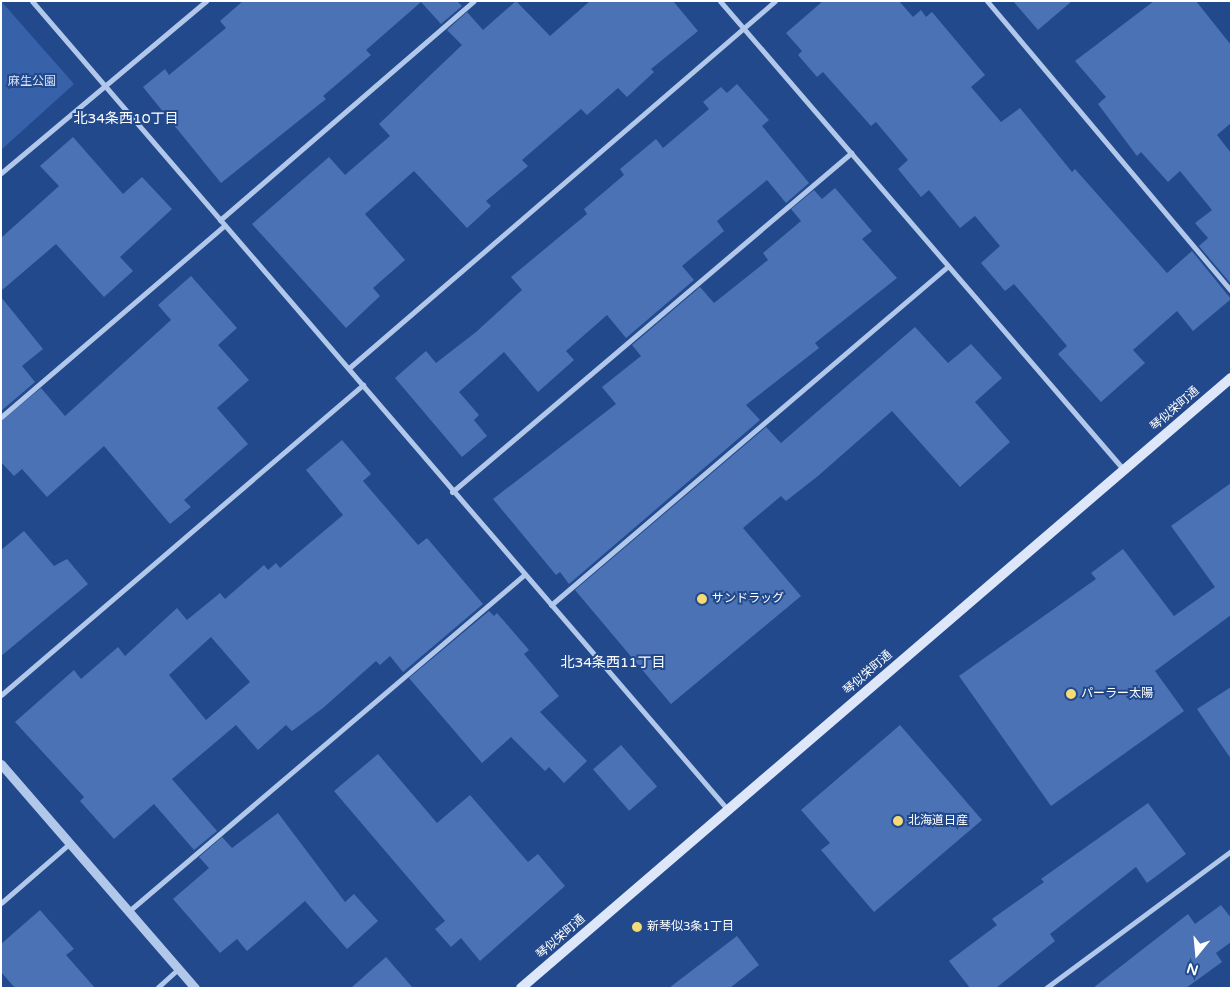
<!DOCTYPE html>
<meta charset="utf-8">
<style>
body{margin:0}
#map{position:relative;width:1232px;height:989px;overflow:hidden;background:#23498d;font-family:"Varela Round","Noto Sans JP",sans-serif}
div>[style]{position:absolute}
.green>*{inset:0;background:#3762aa}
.building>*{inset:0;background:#4b72b4;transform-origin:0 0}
.minor>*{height:5px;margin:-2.5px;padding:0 2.5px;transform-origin:2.5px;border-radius:2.5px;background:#b2c8eb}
.tertiary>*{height:9px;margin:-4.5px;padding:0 4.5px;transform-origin:4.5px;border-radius:4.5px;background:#b2c8eb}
.secondary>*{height:10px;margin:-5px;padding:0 5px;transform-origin:5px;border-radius:5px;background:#dde7f9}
.dots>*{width:14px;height:14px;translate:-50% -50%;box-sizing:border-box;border:2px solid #23498d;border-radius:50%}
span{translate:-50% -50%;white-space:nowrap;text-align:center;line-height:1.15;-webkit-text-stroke:4px #23498d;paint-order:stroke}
.park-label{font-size:12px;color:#d7e4f8}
.street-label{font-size:12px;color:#fff}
.poi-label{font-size:12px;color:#fff}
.left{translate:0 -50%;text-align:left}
.neighbourhood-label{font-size:14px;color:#fff}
.frame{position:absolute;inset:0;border:2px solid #fff;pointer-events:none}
.north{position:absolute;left:1172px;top:929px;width:50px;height:50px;-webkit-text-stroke:4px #23498d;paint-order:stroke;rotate:197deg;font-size:14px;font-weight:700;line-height:20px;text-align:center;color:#fff}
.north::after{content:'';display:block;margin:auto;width:18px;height:22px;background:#fff;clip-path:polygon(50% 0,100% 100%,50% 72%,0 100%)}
</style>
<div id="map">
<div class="green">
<div style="clip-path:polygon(1px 1px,74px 84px,1px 150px)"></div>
</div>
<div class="building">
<div style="clip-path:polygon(243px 1px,457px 1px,462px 6px,441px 24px,421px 2px,366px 50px,371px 55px,323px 96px,326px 99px,221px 183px,143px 87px,165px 69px,169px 75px,226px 28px,220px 21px)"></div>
<div style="clip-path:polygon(516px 1px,550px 36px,590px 1px,673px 1px,698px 31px,651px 69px,654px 72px,627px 97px,618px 88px,587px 115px,581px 109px,522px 160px,528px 166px,486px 201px,491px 206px,467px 228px,414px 171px,365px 214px,405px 260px,373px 288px,380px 296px,346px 328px,252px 224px,329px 157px,345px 175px,390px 136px,379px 124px,462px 45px,447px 30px,467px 12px,483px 30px)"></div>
<div style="clip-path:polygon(823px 1px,899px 1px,913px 17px,921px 10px,926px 17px,932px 12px,985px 75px,971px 87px,1001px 122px,1020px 108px,1072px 172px,1075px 169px,1167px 273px,1192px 251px,1231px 299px,1193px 331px,1177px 311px,1133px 350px,1145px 363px,1101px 402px,1058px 354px,1067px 346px,1014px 284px,1005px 291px,981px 263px,1000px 246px,975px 216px,960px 228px,929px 190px,921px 197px,898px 169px,908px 160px,876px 122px,871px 126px,823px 72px,817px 77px,798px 55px,802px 51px,786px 33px)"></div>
<div style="clip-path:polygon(1013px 1px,1072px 1px,1038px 30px)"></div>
<div style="clip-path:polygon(1154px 1px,1196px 1px,1231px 45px,1231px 123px,1217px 135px,1231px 153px,1231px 284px,1199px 246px,1208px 238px,1195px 223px,1212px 210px,1180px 171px,1168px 182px,1141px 152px,1137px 156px,1098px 104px,1106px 97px,1075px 61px)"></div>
<div style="clip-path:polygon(737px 84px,769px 120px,762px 126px,809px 183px,786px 203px,767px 180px,717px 221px,724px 231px,682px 266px,694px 280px,626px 338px,607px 315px,566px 351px,574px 360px,538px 392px,504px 352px,459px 392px,479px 415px,474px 420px,487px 436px,462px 457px,395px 378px,426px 351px,436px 363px,476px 332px,522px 290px,511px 277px,587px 214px,584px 209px,624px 175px,620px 169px,656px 139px,663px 148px,709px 109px,703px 102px,721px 87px,727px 93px)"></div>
<div style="clip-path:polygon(73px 137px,123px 194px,142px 177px,172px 209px,120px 257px,133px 271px,104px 297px,56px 244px,1px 291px,1px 238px,59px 186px,40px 166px)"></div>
<div style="clip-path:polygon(835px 188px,872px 231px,862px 239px,897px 278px,815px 343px,819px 348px,746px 405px,760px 420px,569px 584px,560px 572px,556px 575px,493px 499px,616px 404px,602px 387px,641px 356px,632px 345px,700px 287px,714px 303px,768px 260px,763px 253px,801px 221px,791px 209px,814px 190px,822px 199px)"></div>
<div style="clip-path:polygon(191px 276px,237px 328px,218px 345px,249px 380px,217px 408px,248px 444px,184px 500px,191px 507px,170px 524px,104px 446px,47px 497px,22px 469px,14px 476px,1px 462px,1px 421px,41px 388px,65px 416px,171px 320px,158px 305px)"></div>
<div style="clip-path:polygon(1px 297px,43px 349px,22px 366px,35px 382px,1px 411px)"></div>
<div style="clip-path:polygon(915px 327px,948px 363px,971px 344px,1002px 378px,975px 402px,1010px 442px,960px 487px,892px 411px,818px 476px,786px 501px,781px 496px,743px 528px,801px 596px,671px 704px,575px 590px,766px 427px,781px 443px)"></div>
<div style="clip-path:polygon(evenodd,342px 440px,371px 474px,363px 481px,418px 545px,427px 538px,483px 604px,403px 672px,390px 656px,380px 665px,376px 661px,323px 708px,292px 731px,286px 725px,258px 750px,236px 725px,172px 779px,217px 831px,194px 850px,154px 804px,114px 839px,80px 801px,84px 797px,15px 722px,74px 670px,81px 679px,118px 647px,125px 656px,177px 608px,187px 620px,220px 593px,225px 599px,264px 565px,268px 570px,276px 563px,280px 568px,343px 515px,306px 470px,342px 440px,211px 637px,250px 682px,206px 720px,169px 675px,211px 637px)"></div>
<div style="clip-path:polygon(1231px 483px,1231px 615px,1155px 671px,1184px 711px,1051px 806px,959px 676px,1096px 579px,1091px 573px,1123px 549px,1174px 616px,1215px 587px,1171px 526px)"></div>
<div style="clip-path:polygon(24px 531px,54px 566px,67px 559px,88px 584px,1px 656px,1px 550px)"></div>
<div style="clip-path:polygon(489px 611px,494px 616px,497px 613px,529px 650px,524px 654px,559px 696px,540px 712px,587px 761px,564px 783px,549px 767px,545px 771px,511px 737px,482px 763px,409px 678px)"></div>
<div style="clip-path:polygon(1231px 687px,1231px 759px,1197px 709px)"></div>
<div style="clip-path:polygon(900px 725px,982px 820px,874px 912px,821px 850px,830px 843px,801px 810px)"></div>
<div style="left:621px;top:745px;width:55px;height:37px;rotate:49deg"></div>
<div style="clip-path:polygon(378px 754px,437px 823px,470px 795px,528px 862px,538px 854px,565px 886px,480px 961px,461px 938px,451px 947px,435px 929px,445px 921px,334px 791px)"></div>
<div style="clip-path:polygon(1148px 803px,1186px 854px,1147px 883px,1136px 867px,1050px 934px,1055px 941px,996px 988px,970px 988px,949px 961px,997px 925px,992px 919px,1044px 882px,1041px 879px)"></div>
<div style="clip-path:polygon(278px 813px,345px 902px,354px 894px,378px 921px,347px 949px,305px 901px,247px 951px,237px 939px,220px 953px,173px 899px,209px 868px,199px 857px,222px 837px,232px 848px)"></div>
<div style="clip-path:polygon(1221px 905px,1231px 918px,1231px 942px,1216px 953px,1222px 962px,1186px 988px,1093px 988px,1188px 914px,1195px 924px)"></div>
<div style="clip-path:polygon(40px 910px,74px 949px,66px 955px,95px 988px,15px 988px,1px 972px,1px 944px)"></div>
<div style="clip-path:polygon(737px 936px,759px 965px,730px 988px,669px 988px)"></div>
<div style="clip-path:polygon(386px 957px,413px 988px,351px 988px)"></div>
</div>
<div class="minor">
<div style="left:32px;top:1px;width:1067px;rotate:49.29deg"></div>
<div style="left:720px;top:1px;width:619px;rotate:49.26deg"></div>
<div style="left:987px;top:1px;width:379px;rotate:49.9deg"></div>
<div style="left:1px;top:173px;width:268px;rotate:-40deg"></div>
<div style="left:220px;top:220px;width:335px;rotate:-40.8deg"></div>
<div style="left:349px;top:368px;width:562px;rotate:-40.74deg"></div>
<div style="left:1px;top:417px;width:294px;rotate:-40.6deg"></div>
<div style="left:452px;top:492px;width:524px;rotate:-40.35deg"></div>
<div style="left:551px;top:605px;width:522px;rotate:-40.49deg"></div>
<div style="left:1px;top:695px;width:477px;rotate:-40.6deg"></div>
<div style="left:1px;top:903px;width:91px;rotate:-41deg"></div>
<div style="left:129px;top:911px;width:519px;rotate:-40.39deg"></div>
<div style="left:157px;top:988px;width:28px;rotate:-42deg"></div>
<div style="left:1046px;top:988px;width:230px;rotate:-36.5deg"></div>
</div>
<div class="tertiary">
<div style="left:1px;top:764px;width:296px;rotate:49.1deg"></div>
</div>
<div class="secondary">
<div style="left:521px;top:988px;width:936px;rotate:-40.67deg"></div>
</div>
<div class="dots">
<div style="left:702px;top:599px;background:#f6da75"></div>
<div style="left:1071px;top:694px;background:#f6da75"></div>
<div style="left:898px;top:821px;background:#f6da75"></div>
<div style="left:637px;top:927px;background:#f6da75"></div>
</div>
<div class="park-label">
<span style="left:32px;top:82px">麻生公園</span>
</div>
<div class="street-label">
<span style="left:1175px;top:409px;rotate:-41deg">琴似栄町通</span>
<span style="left:868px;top:673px;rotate:-41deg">琴似栄町通</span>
<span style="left:561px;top:937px;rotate:-41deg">琴似栄町通</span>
</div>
<div class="poi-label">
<span class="left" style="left:712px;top:599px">サンドラッグ</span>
<span class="left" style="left:1081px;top:694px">パーラー太陽</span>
<span class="left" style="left:908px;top:821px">北海道日産</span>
<span class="left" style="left:647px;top:927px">新琴似3条1丁目</span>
</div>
<div class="neighbourhood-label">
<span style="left:126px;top:119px">北34条西10丁目</span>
<span style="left:613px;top:663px">北34条西11丁目</span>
</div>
<div class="frame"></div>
<div class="north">N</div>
</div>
